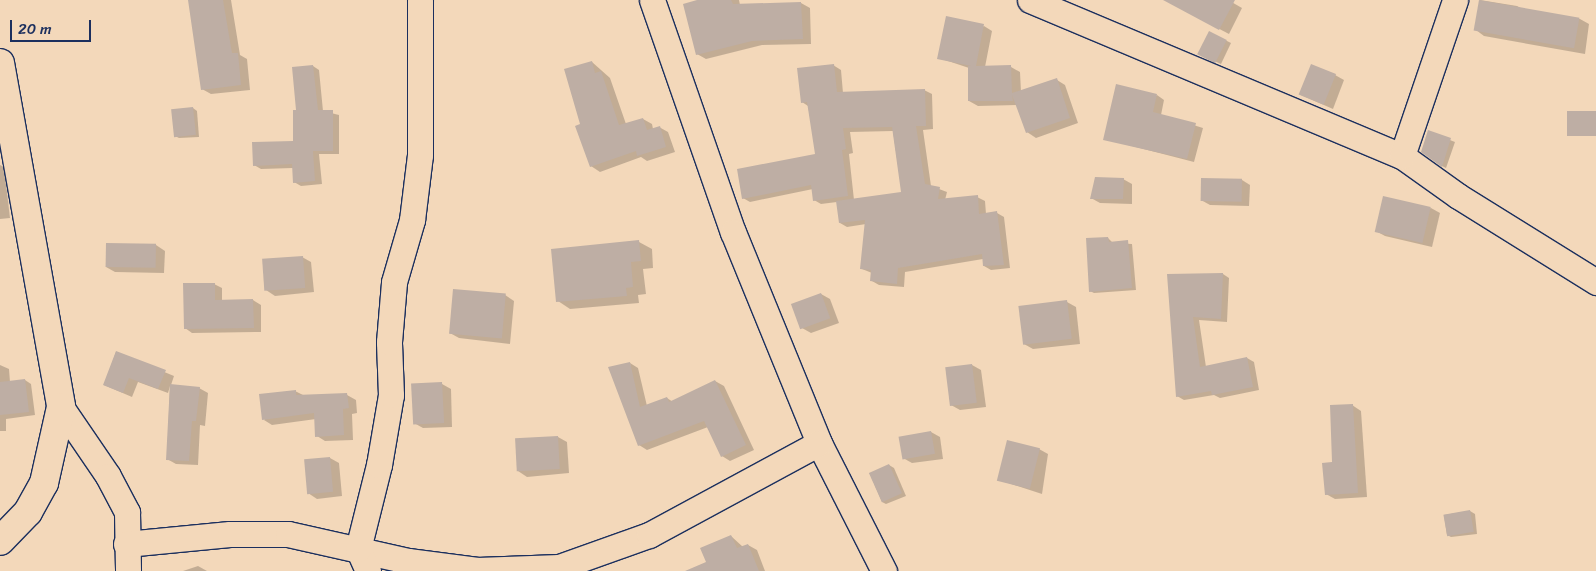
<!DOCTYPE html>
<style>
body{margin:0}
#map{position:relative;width:1596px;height:571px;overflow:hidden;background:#f3d8ba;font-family:Sriracha,sans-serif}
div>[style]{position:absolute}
.shadow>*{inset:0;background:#0003}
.building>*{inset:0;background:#beaea4;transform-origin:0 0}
.roads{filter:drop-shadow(1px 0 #1b2f5e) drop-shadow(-1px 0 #1b2f5e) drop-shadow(0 1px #1b2f5e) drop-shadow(0 -1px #1b2f5e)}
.street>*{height:25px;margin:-12.5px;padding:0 12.5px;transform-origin:12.5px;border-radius:12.5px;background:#f3d8ba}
.secondary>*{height:28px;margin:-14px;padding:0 14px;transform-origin:14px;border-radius:14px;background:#f3d8ba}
span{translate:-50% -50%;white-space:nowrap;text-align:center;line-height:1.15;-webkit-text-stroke:4.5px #f3d8ba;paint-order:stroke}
.scale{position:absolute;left:10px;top:20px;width:81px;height:22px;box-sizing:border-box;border:2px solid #1b2f5e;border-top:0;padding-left:6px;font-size:15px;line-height:18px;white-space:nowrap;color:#1b2f5e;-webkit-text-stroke:4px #f3d8ba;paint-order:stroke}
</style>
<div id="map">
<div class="shadow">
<div style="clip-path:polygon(189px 0,231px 0,240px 55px,247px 59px,250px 90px,211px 94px,202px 89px)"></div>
<div style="clip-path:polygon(702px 0,739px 0,740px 5px,801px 3px,810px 8px,811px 44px,762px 45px,706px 59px,697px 54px)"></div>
<div style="clip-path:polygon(1180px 0,1228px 0,1242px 8px,1229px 34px,1185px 11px)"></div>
<div style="clip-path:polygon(1480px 0,1517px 6px,1526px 11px,1580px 19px,1589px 24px,1585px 54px,1484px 36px,1476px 30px)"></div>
<div style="clip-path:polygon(984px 26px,992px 31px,985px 67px,1011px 67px,1020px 72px,1021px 92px,1057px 80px,1065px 85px,1078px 123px,1036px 138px,1027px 132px,1017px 105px,978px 106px,969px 101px,969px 68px,939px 58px)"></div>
<div style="clip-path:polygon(1209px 32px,1231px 43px,1221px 64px,1203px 56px)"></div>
<div style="clip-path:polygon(592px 62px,610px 78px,626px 124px,643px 119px,652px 124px,653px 129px,659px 127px,668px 132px,675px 152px,647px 161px,641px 157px,600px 172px,591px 166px,582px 125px)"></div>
<div style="clip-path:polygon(evenodd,833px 65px,841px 70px,843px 93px,924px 90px,932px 94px,933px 129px,923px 130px,931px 186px,947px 192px,945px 200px,977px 197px,985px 201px,986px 214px,997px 213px,1004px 217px,1010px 268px,991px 270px,984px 266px,983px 259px,905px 272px,904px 287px,879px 285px,872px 281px,872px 273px,862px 269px,866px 224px,847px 227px,840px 223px,837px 202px,821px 204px,814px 200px,813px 189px,750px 202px,743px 198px,817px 155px,808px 106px,802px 102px,833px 65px,893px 131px,902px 193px,854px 200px,849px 154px,853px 153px,850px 132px,893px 131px)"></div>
<div style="clip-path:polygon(313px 66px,319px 70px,323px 111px,339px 115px,339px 154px,319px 154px,322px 184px,301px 186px,294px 182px,293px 168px,261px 169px,254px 165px,295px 142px,298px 111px)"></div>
<div style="clip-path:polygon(1335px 75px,1344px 80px,1333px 109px,1301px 95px)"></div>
<div style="clip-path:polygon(1157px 95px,1164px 100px,1161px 115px,1203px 128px,1194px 162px,1105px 139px)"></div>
<div style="clip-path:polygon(193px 108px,197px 111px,199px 137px,179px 138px,175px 136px)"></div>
<div style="clip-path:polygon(1429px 132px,1455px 142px,1446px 168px,1442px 166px)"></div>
<div style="clip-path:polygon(0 165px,4px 167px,10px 218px,0 219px)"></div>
<div style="clip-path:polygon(1123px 179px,1132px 184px,1132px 204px,1100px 203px,1091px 198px)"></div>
<div style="clip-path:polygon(1242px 180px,1250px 185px,1249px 206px,1210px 205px,1201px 200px)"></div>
<div style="clip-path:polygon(1431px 208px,1440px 213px,1432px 247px,1385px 236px,1376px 231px)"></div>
<div style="clip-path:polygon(1108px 238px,1113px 243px,1132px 244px,1136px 290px,1094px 293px,1090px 291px)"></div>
<div style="clip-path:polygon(639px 242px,652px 249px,653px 268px,643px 269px,646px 294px,638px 295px,639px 303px,570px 309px,558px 301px)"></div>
<div style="clip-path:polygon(156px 245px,165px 251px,164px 273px,115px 272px,106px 267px)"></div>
<div style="clip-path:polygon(302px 257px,311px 262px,314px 292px,275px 296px,266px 290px)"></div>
<div style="clip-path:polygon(1223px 274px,1229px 278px,1227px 322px,1199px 320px,1206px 367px,1247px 358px,1254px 362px,1259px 390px,1220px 398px,1214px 395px,1184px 400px,1177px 396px,1168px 275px)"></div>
<div style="clip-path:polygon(214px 284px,222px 288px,222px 301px,253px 300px,261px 305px,261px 332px,192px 333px,185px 328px)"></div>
<div style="clip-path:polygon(821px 294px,830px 299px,839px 323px,811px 333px,802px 328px)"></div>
<div style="clip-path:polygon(505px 295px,514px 301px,510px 344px,459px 338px,450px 333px)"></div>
<div style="clip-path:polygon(1067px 302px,1076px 307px,1080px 344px,1033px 349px,1024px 344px)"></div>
<div style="clip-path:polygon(116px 352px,174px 376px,171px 385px,199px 388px,208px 393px,205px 426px,200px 425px,198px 465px,176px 464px,167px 459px,170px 386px,168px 393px,138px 382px,132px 397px,104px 385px)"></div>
<div style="clip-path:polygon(630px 363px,638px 368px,647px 406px,667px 398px,673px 402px,715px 381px,724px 386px,754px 450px,730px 461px,722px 456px,708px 427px,647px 450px,639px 445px)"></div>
<div style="clip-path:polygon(0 365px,9px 369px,10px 382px,25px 380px,31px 384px,35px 415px,6px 419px,6px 431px,0 431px)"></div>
<div style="clip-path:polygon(972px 365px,981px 370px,986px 407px,960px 410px,951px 405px,947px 368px)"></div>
<div style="clip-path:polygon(413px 384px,442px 384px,451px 389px,452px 427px,423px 428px,414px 423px)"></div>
<div style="clip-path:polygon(295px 391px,305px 396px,347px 395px,356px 400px,357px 413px,352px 414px,353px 440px,325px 441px,317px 436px,316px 419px,272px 425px,264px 420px)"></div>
<div style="clip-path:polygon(1352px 405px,1361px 411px,1367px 497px,1335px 499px,1326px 494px)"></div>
<div style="clip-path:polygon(931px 432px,940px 437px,943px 459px,912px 463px,903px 458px)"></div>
<div style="clip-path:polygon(558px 437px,567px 442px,569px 473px,527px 477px,518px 471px)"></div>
<div style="clip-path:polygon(1039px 449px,1048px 454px,1042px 494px,999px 480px)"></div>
<div style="clip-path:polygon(330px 458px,339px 463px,342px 496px,317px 499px,308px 493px)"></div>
<div style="clip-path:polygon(889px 465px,894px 468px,906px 496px,886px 504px,882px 502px,870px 474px)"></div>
<div style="clip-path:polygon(1470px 511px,1475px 514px,1477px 534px,1451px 537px,1447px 535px,1444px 515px)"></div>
<div style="clip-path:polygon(731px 536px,743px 547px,748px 545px,757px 550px,765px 571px,711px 571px)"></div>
<div style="clip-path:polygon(198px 566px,207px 571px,183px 571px)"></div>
</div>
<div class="building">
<div style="clip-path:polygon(188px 0,223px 0,232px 53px,238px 53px,241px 85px,201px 90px)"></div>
<div style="clip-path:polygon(697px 0,731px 0,733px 4px,801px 2px,803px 39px,752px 41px,696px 55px,683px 4px)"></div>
<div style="clip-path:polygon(1163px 0,1235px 0,1219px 30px)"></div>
<div style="left:1479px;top:0;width:102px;height:31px;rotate:10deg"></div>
<div style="clip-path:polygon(946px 16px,984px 24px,976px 66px,1011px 65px,1012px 93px,1057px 78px,1070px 118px,1026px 133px,1012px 95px,1013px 101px,968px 101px,968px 66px,971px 66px,937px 59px)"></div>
<div style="left:1209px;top:31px;width:20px;height:26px;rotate:27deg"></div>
<div style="clip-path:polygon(592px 61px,595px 73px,601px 71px,619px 125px,643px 118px,647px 130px,660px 126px,666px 147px,637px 156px,636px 151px,590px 167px,575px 126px,580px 124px,564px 69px)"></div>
<div style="clip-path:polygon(834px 64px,837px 92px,925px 89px,926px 126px,916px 126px,925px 184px,940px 187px,938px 199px,978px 195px,979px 214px,997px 211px,1004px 265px,983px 266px,982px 254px,898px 268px,897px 284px,870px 281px,871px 270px,860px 269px,865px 220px,839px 223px,836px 201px,901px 192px,892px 127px,843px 128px,846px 149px,842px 150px,848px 196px,813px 201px,811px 185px,742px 199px,737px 169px,815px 154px,807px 102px,801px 103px,797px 68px)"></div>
<div style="left:1311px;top:64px;width:27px;height:33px;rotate:22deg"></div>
<div style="clip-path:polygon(313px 65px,318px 110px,333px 110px,333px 151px,313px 151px,315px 181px,293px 183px,292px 164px,253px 166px,252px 142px,293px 141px,293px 110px,296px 110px,292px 67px)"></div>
<div style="clip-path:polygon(1116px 84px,1157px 94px,1153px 112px,1196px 123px,1187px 159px,1103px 140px)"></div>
<div style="left:193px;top:107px;width:28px;height:22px;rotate:84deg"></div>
<div style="left:1567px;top:111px;width:29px;height:25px"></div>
<div style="clip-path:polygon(1428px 130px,1451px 138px,1442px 167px,1421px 152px)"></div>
<div style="clip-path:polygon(1095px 177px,1124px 178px,1123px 199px,1090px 199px)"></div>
<div style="left:1201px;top:178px;width:41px;height:23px;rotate:1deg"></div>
<div style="left:1383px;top:196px;width:49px;height:37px;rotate:13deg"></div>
<div style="clip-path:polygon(1108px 237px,1109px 242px,1128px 240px,1132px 288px,1089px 292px,1086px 238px)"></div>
<div style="clip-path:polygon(639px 240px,641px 261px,631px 262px,633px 287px,626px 288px,627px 296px,556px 302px,551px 249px)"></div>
<div style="left:106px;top:243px;width:50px;height:24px;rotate:1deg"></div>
<div style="left:303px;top:256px;width:32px;height:41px;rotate:86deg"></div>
<div style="clip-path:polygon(1223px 273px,1221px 319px,1193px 317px,1200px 367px,1247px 357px,1253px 387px,1212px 395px,1211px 391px,1176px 397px,1167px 274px)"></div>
<div style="clip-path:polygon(183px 283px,215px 283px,215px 300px,253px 299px,254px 328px,184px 329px)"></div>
<div style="left:453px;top:289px;width:53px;height:45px;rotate:5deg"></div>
<div style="left:821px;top:293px;width:27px;height:32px;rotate:70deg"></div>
<div style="left:1067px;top:300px;width:39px;height:49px;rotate:83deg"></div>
<div style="clip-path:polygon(116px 351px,166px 370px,158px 389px,129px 378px,123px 393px,103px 385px)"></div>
<div style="clip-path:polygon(630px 362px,640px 407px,667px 397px,669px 402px,715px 380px,746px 445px,721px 457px,704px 421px,638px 446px,608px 367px)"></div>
<div style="left:972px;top:364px;width:39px;height:27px;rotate:83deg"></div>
<div style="clip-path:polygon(25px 379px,29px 412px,0 415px,0 382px)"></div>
<div style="left:442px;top:382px;width:41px;height:31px;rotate:87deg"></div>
<div style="clip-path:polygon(170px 384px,200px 387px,196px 421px,192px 421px,189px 461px,166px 460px)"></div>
<div style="clip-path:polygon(296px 390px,296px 395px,347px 393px,349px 408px,343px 409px,344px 435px,315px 437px,314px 413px,262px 420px,259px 394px)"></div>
<div style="clip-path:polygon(1353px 404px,1358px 493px,1325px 495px,1322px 463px,1332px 462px,1330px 405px)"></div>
<div style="left:931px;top:431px;width:23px;height:33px;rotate:80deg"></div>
<div style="left:558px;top:436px;width:33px;height:43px;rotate:87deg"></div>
<div style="left:1007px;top:440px;width:34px;height:42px;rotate:14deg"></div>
<div style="left:330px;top:457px;width:35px;height:26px;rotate:85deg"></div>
<div style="left:889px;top:464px;width:32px;height:22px;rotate:66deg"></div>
<div style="left:1470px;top:510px;width:22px;height:27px;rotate:80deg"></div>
<div style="clip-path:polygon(731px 535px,737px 548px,748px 544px,759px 571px,685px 571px,706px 562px,700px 548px)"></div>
</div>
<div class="roads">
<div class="street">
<div style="left:652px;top:0;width:246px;rotate:70.8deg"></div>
<div style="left:733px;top:232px;width:228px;rotate:67.8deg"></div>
<div style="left:819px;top:443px;width:144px;rotate:63.1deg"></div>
<div style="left:1030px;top:0;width:403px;rotate:22.8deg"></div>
<div style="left:1402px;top:156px;width:69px;rotate:35.5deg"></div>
<div style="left:1458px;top:196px;width:163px;rotate:31.9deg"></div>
<div style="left:1402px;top:156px;width:165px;rotate:-71.2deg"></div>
<div style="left:61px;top:407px;width:83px;rotate:55.7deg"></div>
<div style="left:108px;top:476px;width:41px;rotate:62.2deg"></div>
<div style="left:127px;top:512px;width:59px;rotate:89deg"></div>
<div style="left:126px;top:544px;width:104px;rotate:-5.5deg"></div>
<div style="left:230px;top:534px;width:58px"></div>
<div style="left:288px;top:534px;width:123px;rotate:12.7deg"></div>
<div style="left:408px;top:561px;width:70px;rotate:7.4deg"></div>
<div style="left:477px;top:570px;width:82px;rotate:-2.1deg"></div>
<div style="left:559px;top:567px;width:96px;rotate:-19.6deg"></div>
<div style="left:649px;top:535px;width:193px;rotate:-28.4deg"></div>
<div style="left:368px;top:571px;width:24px;rotate:-114deg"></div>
<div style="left:358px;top:549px;width:87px;rotate:-76deg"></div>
<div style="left:379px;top:465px;width:71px;rotate:-80.3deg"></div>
<div style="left:391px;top:395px;width:53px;rotate:-92.2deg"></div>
<div style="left:389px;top:342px;width:60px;rotate:-85.2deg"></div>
<div style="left:394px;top:282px;width:65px;rotate:-73.8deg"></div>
<div style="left:412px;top:220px;width:65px;rotate:-83deg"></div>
<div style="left:420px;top:155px;width:155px;rotate:-90deg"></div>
</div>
<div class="secondary">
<div style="left:0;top:63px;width:349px;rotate:79.9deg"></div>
<div style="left:61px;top:407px;width:78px;rotate:102.6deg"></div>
<div style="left:44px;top:483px;width:33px;rotate:119deg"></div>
<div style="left:28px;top:512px;width:40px;rotate:134deg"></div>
</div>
</div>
<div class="scale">20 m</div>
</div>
